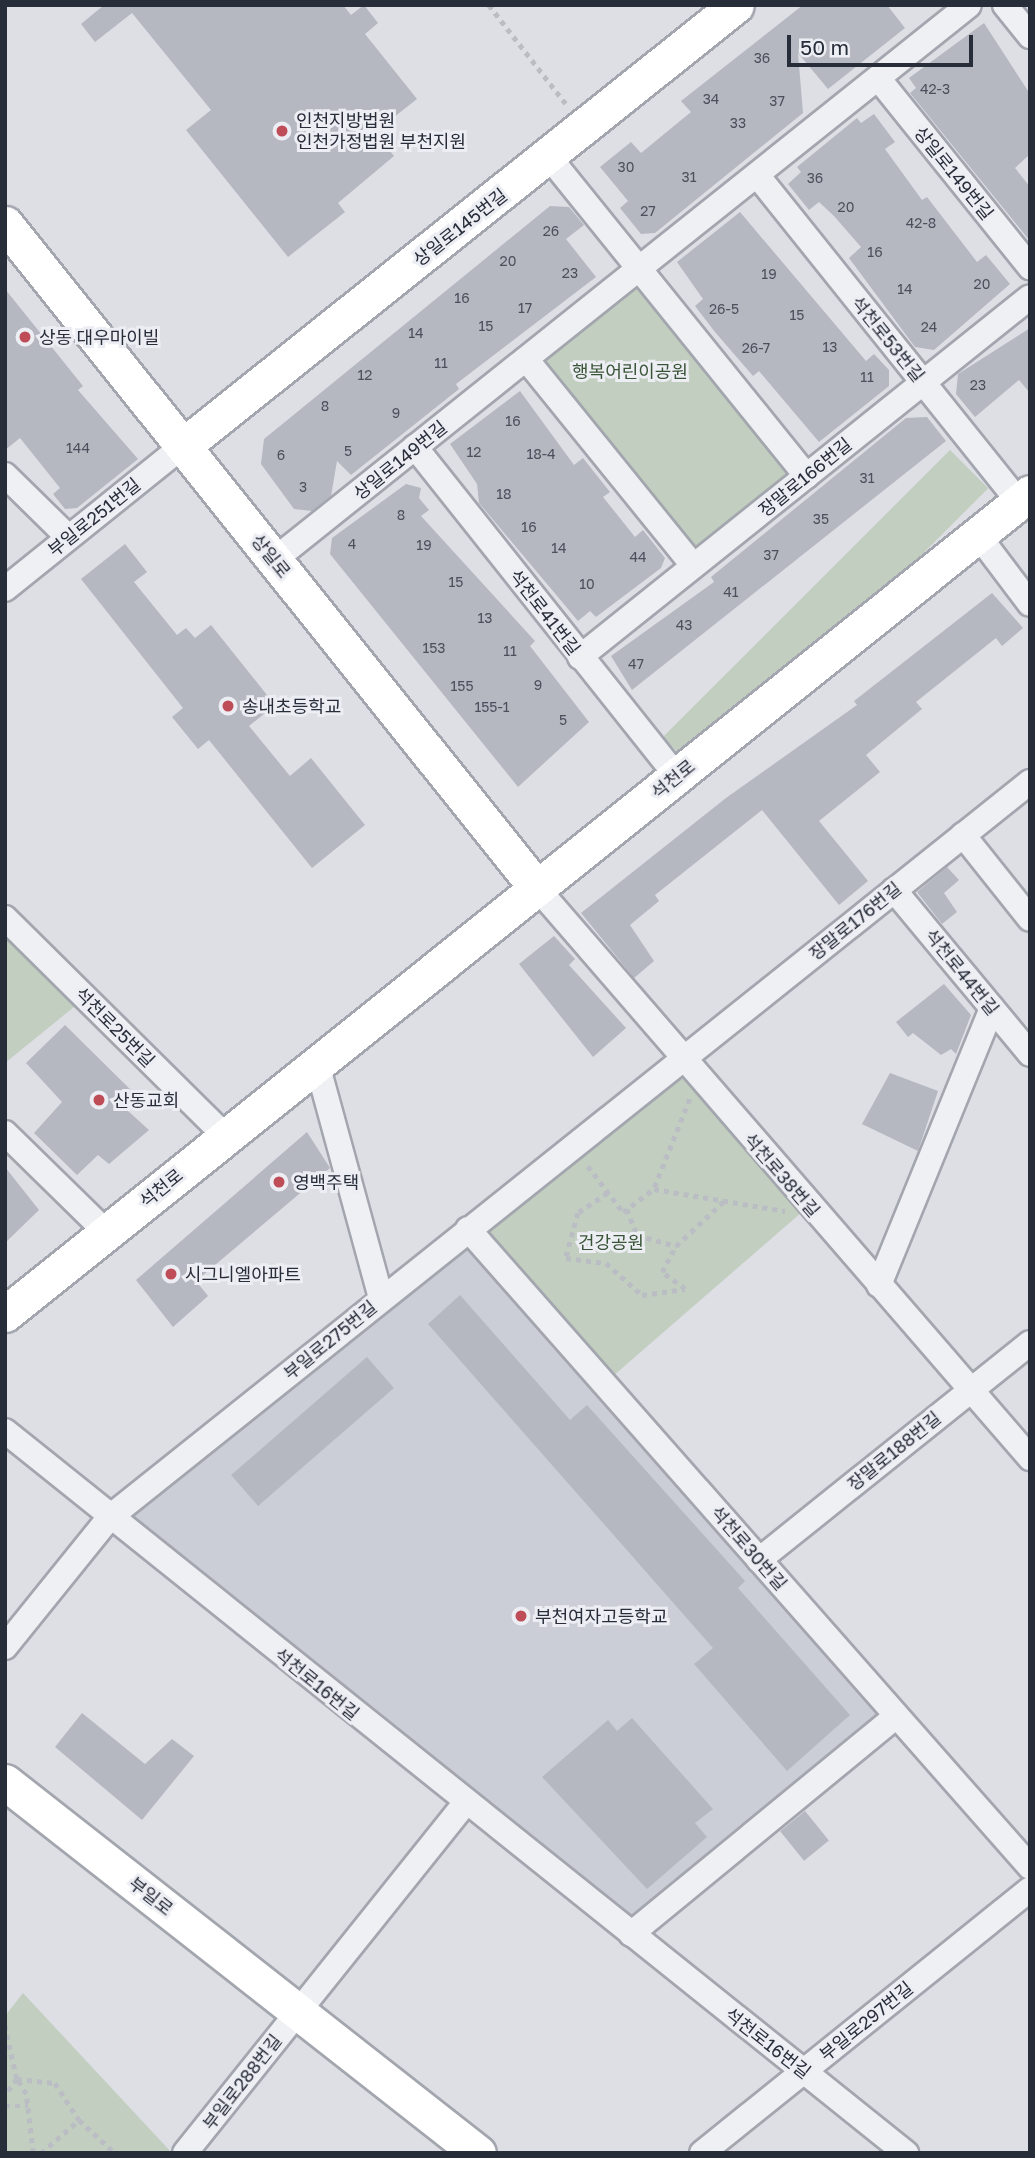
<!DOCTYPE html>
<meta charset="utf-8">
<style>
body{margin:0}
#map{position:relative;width:1035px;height:2158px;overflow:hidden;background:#dddfe5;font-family:"Golos Text","Noto Sans KR",sans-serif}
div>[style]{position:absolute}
.built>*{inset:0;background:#cbced6}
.green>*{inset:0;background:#c2cebf;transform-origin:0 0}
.building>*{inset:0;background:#b5b8c1;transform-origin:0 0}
.path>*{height:4.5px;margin-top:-2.25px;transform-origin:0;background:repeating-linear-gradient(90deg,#bbbdc4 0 5px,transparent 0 10px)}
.roads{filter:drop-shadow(2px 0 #a3a6ae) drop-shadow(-2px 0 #a3a6ae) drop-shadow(0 2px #a3a6ae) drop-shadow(0 -2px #a3a6ae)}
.street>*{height:24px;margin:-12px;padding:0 12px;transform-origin:12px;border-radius:12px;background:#eff0f4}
.secondary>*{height:35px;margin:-17.5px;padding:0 17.5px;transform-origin:17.5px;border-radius:17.5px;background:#fff}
.dots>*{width:19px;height:19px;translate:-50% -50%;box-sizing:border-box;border:4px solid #eceef3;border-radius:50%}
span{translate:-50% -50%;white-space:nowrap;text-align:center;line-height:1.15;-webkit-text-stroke:6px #eceef3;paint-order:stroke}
.number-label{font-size:14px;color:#4b505c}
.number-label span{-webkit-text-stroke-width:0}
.poi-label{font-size:18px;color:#282d3a}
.left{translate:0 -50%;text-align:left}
.street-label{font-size:18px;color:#282d3a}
.park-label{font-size:18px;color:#3a5437}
.frame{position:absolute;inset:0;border:7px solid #282d3a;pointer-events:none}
.scale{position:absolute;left:787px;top:35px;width:186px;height:32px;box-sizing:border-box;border:4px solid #282d3a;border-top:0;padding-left:9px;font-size:21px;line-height:24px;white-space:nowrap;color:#282d3a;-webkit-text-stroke:5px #eceef3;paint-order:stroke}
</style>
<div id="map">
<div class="built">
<div style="clip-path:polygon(468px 1229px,896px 1716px,631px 1934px,110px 1517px)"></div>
</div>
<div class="green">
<div style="left:642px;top:267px;width:266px;height:148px;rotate:52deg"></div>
<div style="left:950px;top:450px;width:54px;height:406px;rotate:45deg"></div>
<div style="clip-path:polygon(5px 918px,85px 998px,5px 1063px)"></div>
<div style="left:681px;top:1060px;width:194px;height:272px;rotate:49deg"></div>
<div style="clip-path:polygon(23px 1993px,172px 2153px,5px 2153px,5px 2016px)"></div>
</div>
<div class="building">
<div style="clip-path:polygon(104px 5px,343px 5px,351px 15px,364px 5px,378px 23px,365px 34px,417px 99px,375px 132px,394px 156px,338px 203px,345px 212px,288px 257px,186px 130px,211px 110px,132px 13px,95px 42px,81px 24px)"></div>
<div style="clip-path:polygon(803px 5px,887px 5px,905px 28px,828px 89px,798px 53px,803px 113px,655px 233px,641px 234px,620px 208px,628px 201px,600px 167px,631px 142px,641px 153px,691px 112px,681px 101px)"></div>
<div style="clip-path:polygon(984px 23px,1030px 94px,1030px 154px,1015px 168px,1030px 187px,1030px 241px,910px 93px,916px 88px,909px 78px)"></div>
<div style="clip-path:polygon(874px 114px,895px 142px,885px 149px,922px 200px,927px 197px,977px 262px,986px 255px,1010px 284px,934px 350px,915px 347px,849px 258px,861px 247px,834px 216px,819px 202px,809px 210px,788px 184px,801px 172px,797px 167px,857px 118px,861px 123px)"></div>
<div style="clip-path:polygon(550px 206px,569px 207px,584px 225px,566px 239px,596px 277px,456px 384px,459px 389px,351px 475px,337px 461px,331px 496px,312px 511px,294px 509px,261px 464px,264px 439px)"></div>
<div style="clip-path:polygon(740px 212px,866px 361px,874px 354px,889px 370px,889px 386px,819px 442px,759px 371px,753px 376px,715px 332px,695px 306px,703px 299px,677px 262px)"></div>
<div style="clip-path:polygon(5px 289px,83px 386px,78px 390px,138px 459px,77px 508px,65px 509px,53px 494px,60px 488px,20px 438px,5px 450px)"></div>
<div style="clip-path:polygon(1030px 328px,1030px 393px,1019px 380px,975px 417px,956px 394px,958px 374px)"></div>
<div style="clip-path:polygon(520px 391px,574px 465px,583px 458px,610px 492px,603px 497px,635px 537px,643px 530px,665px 558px,661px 568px,596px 617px,590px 611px,578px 621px,558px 597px,479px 503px,477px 484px,450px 444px)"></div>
<div style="clip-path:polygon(927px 417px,946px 441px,632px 690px,611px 656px,714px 582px,711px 577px,906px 418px)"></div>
<div style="clip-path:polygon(406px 484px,421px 488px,419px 498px,429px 510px,421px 516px,535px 641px,530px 646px,589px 722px,518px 787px,330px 554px,332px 538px)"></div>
<div style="clip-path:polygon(125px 544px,147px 572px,134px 582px,177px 635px,186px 628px,195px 638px,211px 625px,275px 705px,249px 726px,290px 776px,311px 758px,365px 825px,312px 868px,209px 740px,198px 749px,172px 717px,183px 708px,81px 579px)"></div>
<div style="clip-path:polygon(992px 593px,1023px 628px,1002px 646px,996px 638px,916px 702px,922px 709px,866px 755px,880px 772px,819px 821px,868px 881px,839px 905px,762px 810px,655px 895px,659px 901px,630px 925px,654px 961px,634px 978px,581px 913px,726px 798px,857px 705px,854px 701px)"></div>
<div style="clip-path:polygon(947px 867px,959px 880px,944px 893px,957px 912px,942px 924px,917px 892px)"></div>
<div style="clip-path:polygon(554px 936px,575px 959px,569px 965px,626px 1028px,593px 1057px,519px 964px)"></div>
<div style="clip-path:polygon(944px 984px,971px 1015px,956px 1054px,951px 1049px,941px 1055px,913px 1033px,908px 1037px,896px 1022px)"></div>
<div style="clip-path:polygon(65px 1025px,139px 1098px,128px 1111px,149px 1130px,109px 1164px,98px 1155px,77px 1175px,34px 1133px,62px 1102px,26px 1063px)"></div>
<div style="clip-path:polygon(890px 1073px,938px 1091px,918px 1151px,862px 1124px)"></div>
<div style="clip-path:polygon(307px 1132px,330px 1168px,196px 1281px,208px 1296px,173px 1327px,136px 1280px)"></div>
<div style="clip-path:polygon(5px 1167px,39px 1210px,5px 1243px)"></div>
<div style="clip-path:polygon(460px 1295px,570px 1420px,587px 1405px,745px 1581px,738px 1588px,850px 1715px,787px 1771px,694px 1664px,713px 1648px,428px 1324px)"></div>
<div style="left:367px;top:1357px;width:41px;height:180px;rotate:49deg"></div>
<div style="clip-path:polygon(82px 1713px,145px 1764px,172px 1739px,194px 1756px,142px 1820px,55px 1747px)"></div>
<div style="clip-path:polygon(632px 1718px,713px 1809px,695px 1823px,707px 1837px,647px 1889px,542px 1777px,608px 1720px,617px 1731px)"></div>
<div style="left:805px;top:1811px;width:38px;height:32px;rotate:51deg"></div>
</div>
<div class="path">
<div style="left:489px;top:5px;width:125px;rotate:52.1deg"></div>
<div style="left:690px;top:1099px;width:97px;rotate:111.8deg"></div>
<div style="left:654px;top:1189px;width:133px;rotate:9.5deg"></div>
<div style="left:588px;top:1166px;width:58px;rotate:52.7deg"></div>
<div style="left:623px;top:1212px;width:39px;rotate:-37deg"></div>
<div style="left:608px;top:1193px;width:36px;rotate:146deg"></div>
<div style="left:578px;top:1213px;width:47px;rotate:104.9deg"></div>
<div style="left:566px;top:1258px;width:40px;rotate:7.1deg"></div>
<div style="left:606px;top:1263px;width:48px;rotate:41.6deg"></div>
<div style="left:642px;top:1295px;width:43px;rotate:-7.9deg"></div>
<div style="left:685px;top:1289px;width:29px;rotate:-144deg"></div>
<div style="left:662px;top:1272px;width:30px;rotate:-62deg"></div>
<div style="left:676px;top:1246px;width:66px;rotate:-43.2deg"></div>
<div style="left:627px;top:1209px;width:28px;rotate:69deg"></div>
<div style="left:637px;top:1235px;width:41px;rotate:15.8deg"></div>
<div style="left:5px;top:2025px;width:55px;rotate:77.5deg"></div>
<div style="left:17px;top:2079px;width:21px;rotate:125deg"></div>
<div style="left:5px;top:2106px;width:23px"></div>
<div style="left:33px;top:2153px;width:59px;rotate:-96.8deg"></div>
<div style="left:26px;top:2094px;width:17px;rotate:-121deg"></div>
<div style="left:17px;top:2079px;width:38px;rotate:6deg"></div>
<div style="left:55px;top:2083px;width:44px;rotate:57deg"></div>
<div style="left:41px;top:2153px;width:50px;rotate:-41deg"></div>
<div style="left:79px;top:2120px;width:49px;rotate:42.5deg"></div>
</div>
<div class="roads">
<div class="street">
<div style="left:1005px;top:5px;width:40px;rotate:51deg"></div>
<div style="left:878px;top:78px;width:243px;rotate:51.2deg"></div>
<div style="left:549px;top:157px;width:410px;rotate:51.1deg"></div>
<div style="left:757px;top:175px;width:419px;rotate:51.3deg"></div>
<div style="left:526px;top:359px;width:265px;rotate:51deg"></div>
<div style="left:415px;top:447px;width:421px;rotate:51.5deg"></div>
<div style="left:5px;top:475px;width:88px;rotate:44.5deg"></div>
<div style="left:978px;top:535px;width:86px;rotate:53deg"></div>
<div style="left:274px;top:560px;width:889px;rotate:-38.61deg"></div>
<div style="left:5px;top:589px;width:228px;rotate:-38.8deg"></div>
<div style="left:580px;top:657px;width:576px;rotate:-38.66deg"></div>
<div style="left:963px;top:835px;width:107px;rotate:51.4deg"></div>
<div style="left:537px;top:888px;width:754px;rotate:49.14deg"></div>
<div style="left:894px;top:890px;width:213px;rotate:50.3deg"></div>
<div style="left:5px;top:918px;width:311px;rotate:44.7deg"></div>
<div style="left:317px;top:1064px;width:243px;rotate:74.7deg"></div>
<div style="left:5px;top:1133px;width:141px;rotate:44.4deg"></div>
<div style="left:468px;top:1229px;width:850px;rotate:48.62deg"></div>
<div style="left:879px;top:1285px;width:299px;rotate:-67.8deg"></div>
<div style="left:5px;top:1431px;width:1155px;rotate:38.71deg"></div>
<div style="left:759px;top:1560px;width:347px;rotate:-38.7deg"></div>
<div style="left:5px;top:1647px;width:167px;rotate:-51.1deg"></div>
<div style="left:110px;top:1517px;width:1178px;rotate:-38.62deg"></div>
<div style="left:631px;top:1934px;width:343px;rotate:-39.4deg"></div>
<div style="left:185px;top:2153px;width:448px;rotate:-51.3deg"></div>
<div style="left:702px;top:2153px;width:421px;rotate:-38.8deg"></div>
</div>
<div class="secondary">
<div style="left:5px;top:224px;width:851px;rotate:51.3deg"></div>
<div style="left:183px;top:446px;width:707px;rotate:-38.57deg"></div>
<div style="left:5px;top:1314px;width:1313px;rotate:-38.69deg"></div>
<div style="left:5px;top:1782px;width:601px;rotate:38.11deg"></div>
</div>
</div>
<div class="dots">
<div style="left:282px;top:131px;background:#be4d57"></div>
<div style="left:25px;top:337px;background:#be4d57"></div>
<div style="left:228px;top:706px;background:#be4d57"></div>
<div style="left:99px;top:1100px;background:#be4d57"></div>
<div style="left:279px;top:1182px;background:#be4d57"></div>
<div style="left:171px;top:1274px;background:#be4d57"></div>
<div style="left:521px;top:1616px;background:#be4d57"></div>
</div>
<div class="number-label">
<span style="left:762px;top:58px">36</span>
<span style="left:935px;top:89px">42-3</span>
<span style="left:711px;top:99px">34</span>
<span style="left:777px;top:101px">37</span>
<span style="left:738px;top:123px">33</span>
<span style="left:626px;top:167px">30</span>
<span style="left:689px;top:177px">31</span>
<span style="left:815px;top:178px">36</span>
<span style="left:846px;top:207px">20</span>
<span style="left:648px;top:211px">27</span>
<span style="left:921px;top:223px">42-8</span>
<span style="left:551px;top:231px">26</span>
<span style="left:875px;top:252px">16</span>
<span style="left:508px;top:261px">20</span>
<span style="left:570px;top:273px">23</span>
<span style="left:769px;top:274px">19</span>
<span style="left:982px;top:284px">20</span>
<span style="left:905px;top:289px">14</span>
<span style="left:462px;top:298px">16</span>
<span style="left:525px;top:308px">17</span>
<span style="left:724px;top:309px">26-5</span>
<span style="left:797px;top:315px">15</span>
<span style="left:486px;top:326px">15</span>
<span style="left:929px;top:327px">24</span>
<span style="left:416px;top:333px">14</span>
<span style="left:830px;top:347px">13</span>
<span style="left:756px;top:348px">26-7</span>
<span style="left:441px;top:363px">11</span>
<span style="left:365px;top:375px">12</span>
<span style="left:867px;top:377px">11</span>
<span style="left:978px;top:385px">23</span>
<span style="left:325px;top:406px">8</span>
<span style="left:396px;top:413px">9</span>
<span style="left:513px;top:421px">16</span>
<span style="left:78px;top:448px">144</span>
<span style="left:348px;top:451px">5</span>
<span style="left:474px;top:452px">12</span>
<span style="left:541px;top:454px">18-4</span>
<span style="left:281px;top:455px">6</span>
<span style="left:867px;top:478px">31</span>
<span style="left:303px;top:487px">3</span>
<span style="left:504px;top:494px">18</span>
<span style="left:401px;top:515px">8</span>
<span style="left:821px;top:519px">35</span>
<span style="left:529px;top:527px">16</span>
<span style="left:352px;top:544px">4</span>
<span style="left:424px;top:545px">19</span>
<span style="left:559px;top:548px">14</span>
<span style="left:771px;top:555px">37</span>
<span style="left:638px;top:557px">44</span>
<span style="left:456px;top:582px">15</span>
<span style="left:587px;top:584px">10</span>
<span style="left:731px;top:592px">41</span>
<span style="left:485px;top:618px">13</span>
<span style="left:684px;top:625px">43</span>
<span style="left:434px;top:648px">153</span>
<span style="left:510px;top:651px">11</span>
<span style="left:636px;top:664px">47</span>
<span style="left:538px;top:685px">9</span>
<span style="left:462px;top:686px">155</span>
<span style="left:492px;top:707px">155-1</span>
<span style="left:563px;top:720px">5</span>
</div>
<div class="poi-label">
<span class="left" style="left:296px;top:131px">인천지방법원<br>인천가정법원 부천지원</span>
<span class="left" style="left:39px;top:337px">상동 대우마이빌</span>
<span class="left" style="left:242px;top:706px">송내초등학교</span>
<span class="left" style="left:113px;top:1100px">산동교회</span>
<span class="left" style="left:293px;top:1182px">영백주택</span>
<span class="left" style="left:185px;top:1274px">시그니엘아파트</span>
<span class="left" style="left:535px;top:1616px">부천여자고등학교</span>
</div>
<div class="street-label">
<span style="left:954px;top:173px;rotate:51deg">상일로149번길</span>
<span style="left:460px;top:227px;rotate:-38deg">상일로145번길</span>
<span style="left:888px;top:339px;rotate:51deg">석천로53번길</span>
<span style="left:400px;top:460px;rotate:-39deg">상일로149번길</span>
<span style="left:805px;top:477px;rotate:-39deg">장말로166번길</span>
<span style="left:94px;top:517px;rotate:-39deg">부일로251번길</span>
<span style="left:271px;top:556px;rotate:51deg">상일로</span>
<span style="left:545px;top:612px;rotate:52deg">석천로41번길</span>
<span style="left:673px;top:779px;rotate:-39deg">석천로</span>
<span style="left:855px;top:921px;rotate:-39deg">장말로176번길</span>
<span style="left:962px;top:972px;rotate:51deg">석천로44번길</span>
<span style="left:115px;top:1027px;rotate:45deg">석천로25번길</span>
<span style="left:782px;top:1175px;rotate:49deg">석천로38번길</span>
<span style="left:161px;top:1188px;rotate:-39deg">석천로</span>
<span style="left:330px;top:1340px;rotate:-39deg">부일로275번길</span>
<span style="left:894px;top:1451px;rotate:-39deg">장말로188번길</span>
<span style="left:749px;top:1548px;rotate:49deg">석천로30번길</span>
<span style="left:317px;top:1684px;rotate:39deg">석천로16번길</span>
<span style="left:151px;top:1896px;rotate:38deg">부일로</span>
<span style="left:866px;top:2021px;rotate:-39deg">부일로297번길</span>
<span style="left:768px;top:2043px;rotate:38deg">석천로16번길</span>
<span style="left:242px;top:2082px;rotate:-52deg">부일로288번길</span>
</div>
<div class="park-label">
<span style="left:630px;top:371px">행복어린이공원</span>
<span style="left:611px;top:1242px">건강공원</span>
</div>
<div class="frame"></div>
<div class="scale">50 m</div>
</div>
